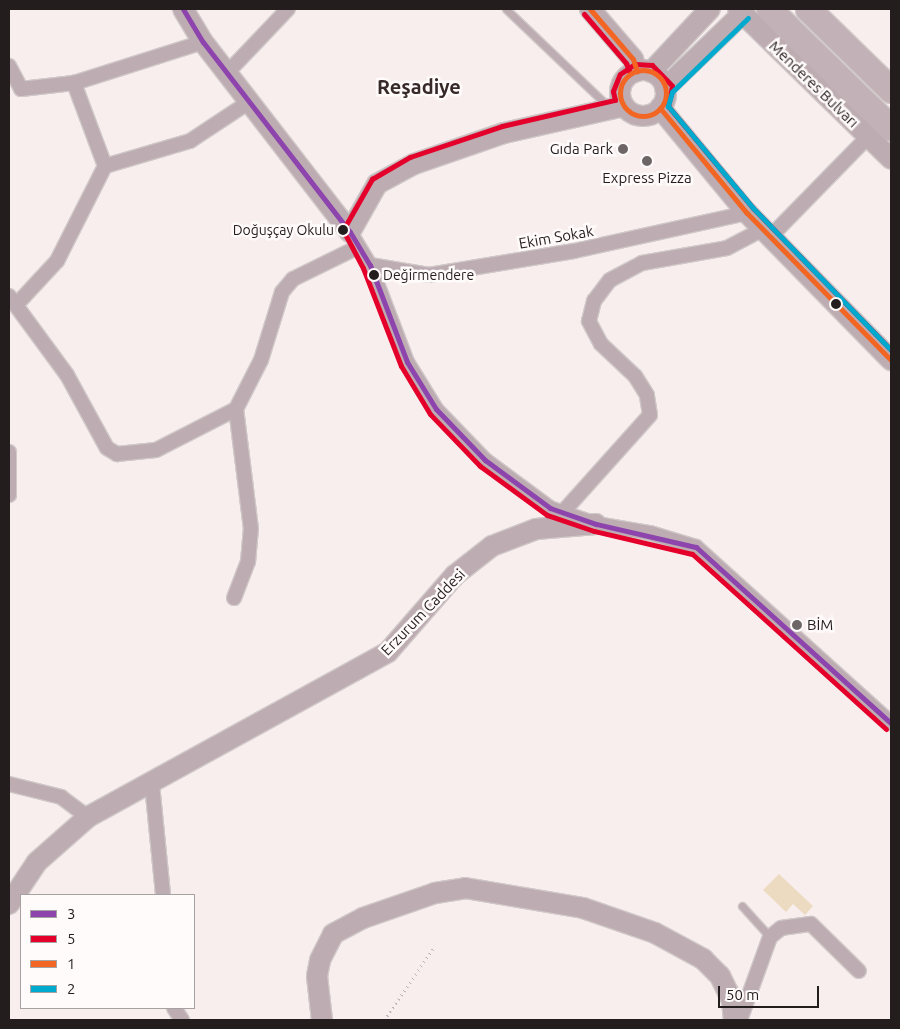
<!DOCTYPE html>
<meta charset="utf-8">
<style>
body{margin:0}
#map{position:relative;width:900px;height:1029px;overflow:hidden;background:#f8eeee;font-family:Ubuntu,sans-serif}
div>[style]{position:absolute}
.green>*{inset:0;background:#eddbc1}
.path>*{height:2.5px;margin-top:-1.25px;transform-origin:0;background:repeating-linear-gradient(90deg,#bfb2b7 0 1px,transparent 0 5px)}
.roads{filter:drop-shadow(1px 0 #d1c9c9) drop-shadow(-1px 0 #d1c9c9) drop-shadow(0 1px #d1c9c9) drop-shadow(0 -1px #d1c9c9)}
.lane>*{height:7px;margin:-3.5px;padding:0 3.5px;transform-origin:3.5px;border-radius:3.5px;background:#bdadb3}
.street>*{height:14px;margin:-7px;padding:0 7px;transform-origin:7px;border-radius:7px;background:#bdadb3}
.secondary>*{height:20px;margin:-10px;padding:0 10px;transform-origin:10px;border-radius:10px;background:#bdacb2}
.secondary>.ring{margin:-10px;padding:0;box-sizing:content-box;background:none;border:20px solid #bdacb2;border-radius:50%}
.highway>*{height:25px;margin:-12.5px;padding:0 12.5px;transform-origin:12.5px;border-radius:12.5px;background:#c2b2b8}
.bus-1>*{height:5px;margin:-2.5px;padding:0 2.5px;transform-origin:2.5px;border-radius:2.5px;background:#8e44ad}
.bus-2>*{height:5px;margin:-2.5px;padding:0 2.5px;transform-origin:2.5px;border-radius:2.5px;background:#e4002b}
.bus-3>*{height:5px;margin:-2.5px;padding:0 2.5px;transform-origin:2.5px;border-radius:2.5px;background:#f26522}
.bus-3>.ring{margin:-2.5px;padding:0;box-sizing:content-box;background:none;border:5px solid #f26522;border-radius:50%}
.bus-4>*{height:5px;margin:-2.5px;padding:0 2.5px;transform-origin:2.5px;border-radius:2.5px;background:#00a9ce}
.dots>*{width:14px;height:14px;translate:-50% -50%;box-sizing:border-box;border:2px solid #fffbfb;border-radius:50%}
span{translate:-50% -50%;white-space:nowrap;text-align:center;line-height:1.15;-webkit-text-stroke:5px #fffbfb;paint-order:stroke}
.bus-label{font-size:14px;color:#241d1d}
.right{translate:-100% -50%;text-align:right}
.left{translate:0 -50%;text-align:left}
.street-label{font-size:15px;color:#241d1d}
.poi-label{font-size:15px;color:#241d1d}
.district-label{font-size:20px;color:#362928;font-weight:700}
.frame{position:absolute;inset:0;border:10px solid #241d1d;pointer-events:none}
.legend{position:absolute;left:20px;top:894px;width:175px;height:115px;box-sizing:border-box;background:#fffbfb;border:1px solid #a7a2a2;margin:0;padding:6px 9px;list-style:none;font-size:15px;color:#241d1d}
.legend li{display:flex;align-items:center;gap:10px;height:25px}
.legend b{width:25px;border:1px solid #a7a2a2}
.scale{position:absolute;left:718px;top:986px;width:101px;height:22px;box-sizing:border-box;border:2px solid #241d1d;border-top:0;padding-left:6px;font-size:15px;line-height:18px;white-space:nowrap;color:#241d1d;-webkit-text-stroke:4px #fffbfb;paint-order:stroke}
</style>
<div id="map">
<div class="green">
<div style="clip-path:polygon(779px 874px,813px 906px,805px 915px,793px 904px,786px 912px,763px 890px)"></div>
</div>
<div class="path">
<div style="left:384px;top:1020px;width:88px;rotate:-55.6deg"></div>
</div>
<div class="roads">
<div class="lane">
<div style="left:506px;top:9px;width:142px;rotate:43.6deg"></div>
<div style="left:742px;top:906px;width:42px;rotate:47.9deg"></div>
</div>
<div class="street">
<div style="left:9px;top:66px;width:26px;rotate:62deg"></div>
<div style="left:21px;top:89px;width:53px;rotate:-6.5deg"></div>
<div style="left:74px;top:83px;width:135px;rotate:-17.6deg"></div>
<div style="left:227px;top:73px;width:88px;rotate:-46.4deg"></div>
<div style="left:105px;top:166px;width:89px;rotate:-16.4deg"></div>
<div style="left:190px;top:141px;width:71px;rotate:-33.5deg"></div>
<div style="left:350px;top:232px;width:39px;rotate:59deg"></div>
<div style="left:370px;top:265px;width:104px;rotate:69.1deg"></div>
<div style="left:407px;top:362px;width:55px;rotate:58.3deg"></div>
<div style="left:436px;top:409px;width:71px;rotate:46.1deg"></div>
<div style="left:485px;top:460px;width:81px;rotate:36.4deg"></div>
<div style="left:550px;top:508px;width:49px;rotate:19.2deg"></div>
<div style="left:596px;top:524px;width:55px;rotate:9.5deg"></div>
<div style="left:650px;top:533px;width:48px;rotate:16.9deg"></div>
<div style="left:696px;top:547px;width:263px;rotate:42.1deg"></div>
<div style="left:770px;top:237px;width:140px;rotate:-45.6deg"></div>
<div style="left:370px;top:265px;width:60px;rotate:9.6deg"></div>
<div style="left:429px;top:275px;width:147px;rotate:-9.4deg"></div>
<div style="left:574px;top:251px;width:177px;rotate:-12.4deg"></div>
<div style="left:9px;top:296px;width:98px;rotate:53.7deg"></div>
<div style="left:67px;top:375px;width:83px;rotate:61.3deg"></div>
<div style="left:107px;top:448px;width:12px;rotate:31deg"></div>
<div style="left:117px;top:454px;width:39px;rotate:-6deg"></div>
<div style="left:156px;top:450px;width:90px;rotate:-27.1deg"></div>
<div style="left:17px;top:304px;width:59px;rotate:-47.1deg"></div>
<div style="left:57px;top:261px;width:106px;rotate:-63.2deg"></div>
<div style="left:105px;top:166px;width:89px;rotate:-110.5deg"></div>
<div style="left:9px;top:452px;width:43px;rotate:90deg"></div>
<div style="left:563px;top:512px;width:130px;rotate:-48.1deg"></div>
<div style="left:650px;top:415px;width:20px;rotate:-99deg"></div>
<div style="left:647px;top:395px;width:22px;rotate:-122deg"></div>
<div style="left:635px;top:376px;width:47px;rotate:-136.7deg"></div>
<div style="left:601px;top:344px;width:26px;rotate:-118deg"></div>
<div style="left:589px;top:321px;width:21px;rotate:-76deg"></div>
<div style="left:594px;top:301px;width:26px;rotate:-53deg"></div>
<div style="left:610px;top:280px;width:36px;rotate:-28deg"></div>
<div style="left:642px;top:263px;width:86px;rotate:-10deg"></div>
<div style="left:727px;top:248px;width:41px;rotate:-27.8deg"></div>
<div style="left:234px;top:598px;width:39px;rotate:-69deg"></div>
<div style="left:248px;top:562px;width:33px;rotate:-85deg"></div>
<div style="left:251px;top:529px;width:121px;rotate:-97.1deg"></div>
<div style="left:236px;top:409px;width:55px;rotate:-63deg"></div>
<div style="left:261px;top:360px;width:71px;rotate:-72.8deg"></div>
<div style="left:282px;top:292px;width:17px;rotate:-50deg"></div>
<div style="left:293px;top:279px;width:72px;rotate:-26.2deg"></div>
<div style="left:9px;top:784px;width:54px;rotate:14deg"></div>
<div style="left:61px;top:797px;width:34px;rotate:37deg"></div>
<div style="left:152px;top:784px;width:112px;rotate:84.3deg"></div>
<div style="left:174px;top:1008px;width:14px;rotate:56deg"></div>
<div style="left:740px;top:1020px;width:88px;rotate:-70.1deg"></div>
<div style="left:770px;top:937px;width:14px;rotate:-39deg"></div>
<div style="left:781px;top:928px;width:30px;rotate:-8deg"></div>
<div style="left:811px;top:924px;width:67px;rotate:44.4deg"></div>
</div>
<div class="secondary">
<div style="left:183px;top:9px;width:39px;rotate:59deg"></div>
<div style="left:203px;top:42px;width:240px;rotate:52.3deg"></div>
<div style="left:350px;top:232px;width:55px;rotate:-60.6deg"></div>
<div style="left:377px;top:184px;width:42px;rotate:-28.4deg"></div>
<div style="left:414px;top:164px;width:95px;rotate:-19deg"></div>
<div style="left:504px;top:133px;width:123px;rotate:-12.7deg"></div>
<div style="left:590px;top:9px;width:66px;rotate:49.3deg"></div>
<div style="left:633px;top:59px;width:13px;rotate:72deg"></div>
<div style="left:738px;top:9px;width:214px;rotate:44.4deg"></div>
<div class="ring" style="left:620px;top:70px;width:26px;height:26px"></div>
<div style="left:651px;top:72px;width:86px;rotate:-46.9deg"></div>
<div style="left:665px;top:88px;width:108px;rotate:-43.9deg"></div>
<div style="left:660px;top:108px;width:136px;rotate:50.4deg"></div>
<div style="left:747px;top:213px;width:206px;rotate:45.6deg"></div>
<div style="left:9px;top:904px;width:50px;rotate:-56.3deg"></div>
<div style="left:37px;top:862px;width:68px;rotate:-41.4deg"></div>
<div style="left:88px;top:817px;width:342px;rotate:-28.8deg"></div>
<div style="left:388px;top:652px;width:102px;rotate:-49deg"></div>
<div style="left:455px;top:575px;width:47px;rotate:-38.1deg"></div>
<div style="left:492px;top:546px;width:47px;rotate:-21.1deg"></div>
<div style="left:536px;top:529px;width:60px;rotate:-4.8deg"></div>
<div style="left:322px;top:1020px;width:44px;rotate:-96.5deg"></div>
<div style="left:317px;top:976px;width:16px;rotate:-79deg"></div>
<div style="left:320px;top:960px;width:29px;rotate:-63deg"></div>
<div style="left:333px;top:934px;width:34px;rotate:-28deg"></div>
<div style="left:363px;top:918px;width:76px;rotate:-19.1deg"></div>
<div style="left:435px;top:893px;width:30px;rotate:-9deg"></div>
<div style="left:465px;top:888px;width:120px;rotate:9.6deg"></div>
<div style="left:583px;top:908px;width:76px;rotate:19.1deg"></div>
<div style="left:655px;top:933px;width:55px;rotate:28.4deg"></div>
<div style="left:703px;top:959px;width:24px;rotate:45deg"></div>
<div style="left:720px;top:976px;width:28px;rotate:64deg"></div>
<div style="left:732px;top:1001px;width:19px;rotate:84deg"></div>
</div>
<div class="highway">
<div style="left:769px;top:9px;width:170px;rotate:44.3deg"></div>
<div style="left:808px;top:9px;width:116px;rotate:44.3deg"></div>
</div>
</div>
<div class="bus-1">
<div style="left:183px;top:9px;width:39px;rotate:59deg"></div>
<div style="left:203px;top:42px;width:240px;rotate:52.3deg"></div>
<div style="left:350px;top:232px;width:39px;rotate:59deg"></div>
<div style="left:370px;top:265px;width:104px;rotate:69.1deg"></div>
<div style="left:407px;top:362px;width:55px;rotate:58.3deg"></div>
<div style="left:436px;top:409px;width:71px;rotate:46.1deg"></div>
<div style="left:485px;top:460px;width:81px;rotate:36.4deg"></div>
<div style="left:550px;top:508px;width:49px;rotate:19.2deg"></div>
<div style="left:596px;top:524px;width:103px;rotate:13deg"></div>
<div style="left:696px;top:547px;width:263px;rotate:42.1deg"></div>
</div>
<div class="bus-2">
<div style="left:584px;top:14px;width:65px;rotate:49.4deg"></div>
<div style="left:626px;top:63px;width:11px;rotate:68deg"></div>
<div style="left:886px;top:729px;width:261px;rotate:-137.9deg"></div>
<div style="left:692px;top:554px;width:101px;rotate:-166.8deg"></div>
<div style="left:594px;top:531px;width:50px;rotate:-161.2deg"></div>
<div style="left:547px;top:515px;width:83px;rotate:-143.8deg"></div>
<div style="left:480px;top:466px;width:72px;rotate:-133.9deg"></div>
<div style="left:430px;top:414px;width:56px;rotate:-121.1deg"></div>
<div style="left:401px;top:366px;width:105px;rotate:-111.2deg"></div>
<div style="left:363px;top:268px;width:43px;rotate:-117.8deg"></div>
<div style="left:343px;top:230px;width:59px;rotate:-60.4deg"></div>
<div style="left:372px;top:179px;width:44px;rotate:-30.1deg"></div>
<div style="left:410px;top:157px;width:97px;rotate:-18.6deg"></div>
<div style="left:502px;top:126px;width:116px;rotate:-13deg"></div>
<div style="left:615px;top:100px;width:9px;rotate:-103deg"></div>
<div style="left:613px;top:91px;width:18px;rotate:-68deg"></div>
<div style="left:620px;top:74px;width:18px;rotate:-34deg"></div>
<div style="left:635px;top:64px;width:17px;rotate:3deg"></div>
<div style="left:652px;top:65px;width:29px;rotate:46deg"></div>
<div style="left:672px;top:86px;width:20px;rotate:101deg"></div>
<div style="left:668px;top:106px;width:133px;rotate:50.2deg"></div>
<div style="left:753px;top:208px;width:198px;rotate:45.8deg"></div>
</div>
<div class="bus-3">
<div style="left:590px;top:9px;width:66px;rotate:49.3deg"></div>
<div style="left:633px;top:59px;width:13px;rotate:72deg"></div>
<div class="ring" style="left:620px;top:70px;width:41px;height:41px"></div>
<div style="left:660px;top:108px;width:136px;rotate:50.4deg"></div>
<div style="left:747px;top:213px;width:206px;rotate:45.6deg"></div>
</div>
<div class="bus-4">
<div style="left:748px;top:18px;width:106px;rotate:135.8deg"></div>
<div style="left:672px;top:92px;width:15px;rotate:106deg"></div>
<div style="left:668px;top:106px;width:133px;rotate:50.2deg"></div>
<div style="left:753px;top:208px;width:198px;rotate:45.8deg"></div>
</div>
<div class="dots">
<div style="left:623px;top:149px;background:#6e6666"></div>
<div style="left:647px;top:161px;background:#6e6666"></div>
<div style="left:343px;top:230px;background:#241d1d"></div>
<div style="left:374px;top:275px;background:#241d1d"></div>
<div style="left:836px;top:304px;background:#241d1d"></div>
<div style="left:797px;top:625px;background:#6e6666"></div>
</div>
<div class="bus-label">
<span class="right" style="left:334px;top:230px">Doğuşçay Okulu</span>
<span class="left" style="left:383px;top:275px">Değirmendere</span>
</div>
<div class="street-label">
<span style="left:814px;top:84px;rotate:44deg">Menderes Bulvarı</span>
<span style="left:556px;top:237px;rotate:-10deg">Ekim Sokak</span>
<span style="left:423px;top:612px;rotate:-46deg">Erzurum Caddesi</span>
</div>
<div class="poi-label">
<span class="right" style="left:613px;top:149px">Gıda Park</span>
<span style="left:647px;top:178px">Express Pizza</span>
<span class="left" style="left:807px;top:625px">BİM</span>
</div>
<div class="district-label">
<span style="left:419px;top:86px">Reşadiye</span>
</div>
<div class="frame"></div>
<ul class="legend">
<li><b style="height:6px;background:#8e44ad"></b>3</li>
<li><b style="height:6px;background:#e4002b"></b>5</li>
<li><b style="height:6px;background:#f26522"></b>1</li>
<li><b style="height:6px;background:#00a9ce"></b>2</li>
</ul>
<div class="scale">50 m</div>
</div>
